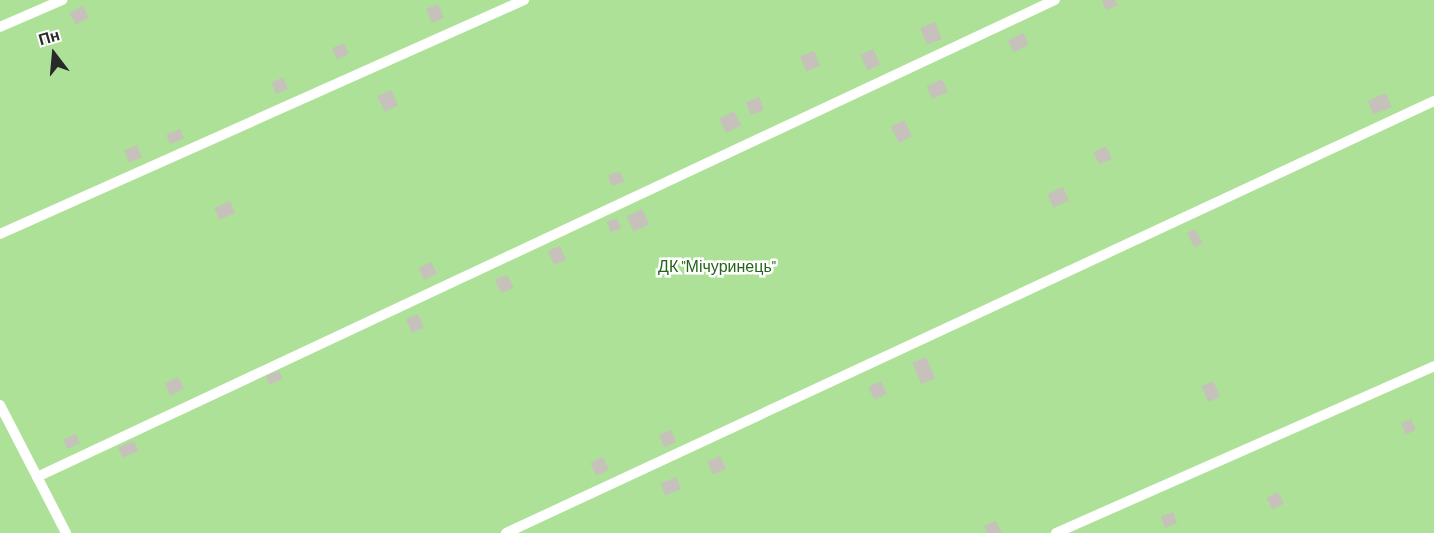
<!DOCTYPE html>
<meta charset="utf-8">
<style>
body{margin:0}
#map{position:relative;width:1434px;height:533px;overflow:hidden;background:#ebe5da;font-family:Barlow,sans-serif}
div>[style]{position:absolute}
.green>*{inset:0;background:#ace197;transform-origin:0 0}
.building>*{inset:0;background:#c6c1ba;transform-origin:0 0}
.lane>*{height:10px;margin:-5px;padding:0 5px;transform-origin:5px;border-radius:5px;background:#fff}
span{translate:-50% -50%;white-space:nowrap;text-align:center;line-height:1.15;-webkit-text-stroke:5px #fff;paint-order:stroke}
.park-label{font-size:16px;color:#26641a}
.north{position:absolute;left:24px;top:24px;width:60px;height:60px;-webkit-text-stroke:4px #fff;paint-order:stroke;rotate:344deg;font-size:16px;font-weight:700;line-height:24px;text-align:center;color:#292929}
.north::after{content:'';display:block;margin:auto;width:21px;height:27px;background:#292929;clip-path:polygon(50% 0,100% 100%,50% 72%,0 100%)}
</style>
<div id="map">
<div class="green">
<div style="left:0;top:0;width:1434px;height:533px"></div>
</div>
<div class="building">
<div style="clip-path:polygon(1102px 0,1115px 0,1118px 5px,1106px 10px)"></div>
<div style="left:438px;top:4px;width:15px;height:13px;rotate:67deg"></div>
<div style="left:83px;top:6px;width:13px;height:15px;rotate:63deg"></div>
<div style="left:935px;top:22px;width:18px;height:16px;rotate:68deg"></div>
<div style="left:1023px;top:33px;width:13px;height:17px;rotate:63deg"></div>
<div style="left:344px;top:43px;width:12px;height:13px;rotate:66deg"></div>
<div style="left:873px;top:49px;width:17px;height:14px;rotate:65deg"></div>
<div style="left:814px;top:51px;width:16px;height:15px;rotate:68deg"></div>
<div style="clip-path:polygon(283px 77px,288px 89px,276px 94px,272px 83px)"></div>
<div style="left:942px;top:79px;width:14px;height:17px;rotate:65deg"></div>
<div style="left:391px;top:90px;width:17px;height:15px;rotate:65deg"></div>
<div style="left:1386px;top:93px;width:15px;height:20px;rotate:67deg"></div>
<div style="left:759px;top:97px;width:14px;height:14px;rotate:69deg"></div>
<div style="left:734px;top:111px;width:16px;height:17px;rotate:63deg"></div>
<div style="left:904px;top:120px;width:18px;height:15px;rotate:63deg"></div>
<div style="left:180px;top:129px;width:10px;height:15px;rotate:66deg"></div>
<div style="left:137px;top:145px;width:13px;height:14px;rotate:67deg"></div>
<div style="left:1106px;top:146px;width:14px;height:14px;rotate:65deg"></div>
<div style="left:620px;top:171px;width:11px;height:13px;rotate:68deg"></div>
<div style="left:1063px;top:187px;width:15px;height:17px;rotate:67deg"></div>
<div style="left:230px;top:201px;width:13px;height:17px;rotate:67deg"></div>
<div style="left:642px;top:209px;width:17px;height:17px;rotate:65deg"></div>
<div style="left:617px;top:218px;width:11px;height:11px;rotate:68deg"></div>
<div style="left:1195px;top:229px;width:16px;height:9px;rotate:63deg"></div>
<div style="left:560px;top:246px;width:15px;height:13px;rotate:67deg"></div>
<div style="left:431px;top:262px;width:13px;height:14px;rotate:63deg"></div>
<div style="clip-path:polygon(507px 275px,514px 288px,501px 293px,495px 280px)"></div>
<div style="left:418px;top:314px;width:15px;height:13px;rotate:67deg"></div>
<div style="left:926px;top:357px;width:23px;height:15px;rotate:67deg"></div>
<div style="left:279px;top:371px;width:9px;height:14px;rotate:69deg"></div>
<div style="left:178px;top:377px;width:13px;height:15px;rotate:63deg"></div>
<div style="left:881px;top:381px;width:14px;height:14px;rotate:65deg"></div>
<div style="left:1213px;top:381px;width:17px;height:13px;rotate:65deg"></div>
<div style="left:1411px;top:419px;width:12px;height:11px;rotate:66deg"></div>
<div style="left:671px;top:430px;width:13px;height:13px;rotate:67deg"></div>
<div style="left:76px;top:434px;width:10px;height:14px;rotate:66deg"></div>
<div style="left:134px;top:441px;width:11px;height:17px;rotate:68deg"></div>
<div style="left:720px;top:456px;width:14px;height:14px;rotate:65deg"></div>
<div style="left:603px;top:457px;width:14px;height:14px;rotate:65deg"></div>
<div style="left:676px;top:477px;width:13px;height:17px;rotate:67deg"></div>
<div style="left:1278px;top:492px;width:13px;height:13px;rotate:63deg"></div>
<div style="left:1173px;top:512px;width:12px;height:13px;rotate:70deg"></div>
<div style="clip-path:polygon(996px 521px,1002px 533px,987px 533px,984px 526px)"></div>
</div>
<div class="lane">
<div style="left:0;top:27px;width:68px;rotate:-23.5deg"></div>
<div style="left:0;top:234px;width:574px;rotate:-24.06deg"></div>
<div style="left:0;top:405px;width:144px;rotate:62.7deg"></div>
<div style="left:37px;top:477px;width:1124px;rotate:-25.11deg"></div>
<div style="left:506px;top:533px;width:1024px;rotate:-24.96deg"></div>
<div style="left:1056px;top:533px;width:413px;rotate:-23.8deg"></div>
</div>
<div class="park-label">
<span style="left:717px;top:266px">ДК "Мічуринець"</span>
</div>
<div class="north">Пн</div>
</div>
